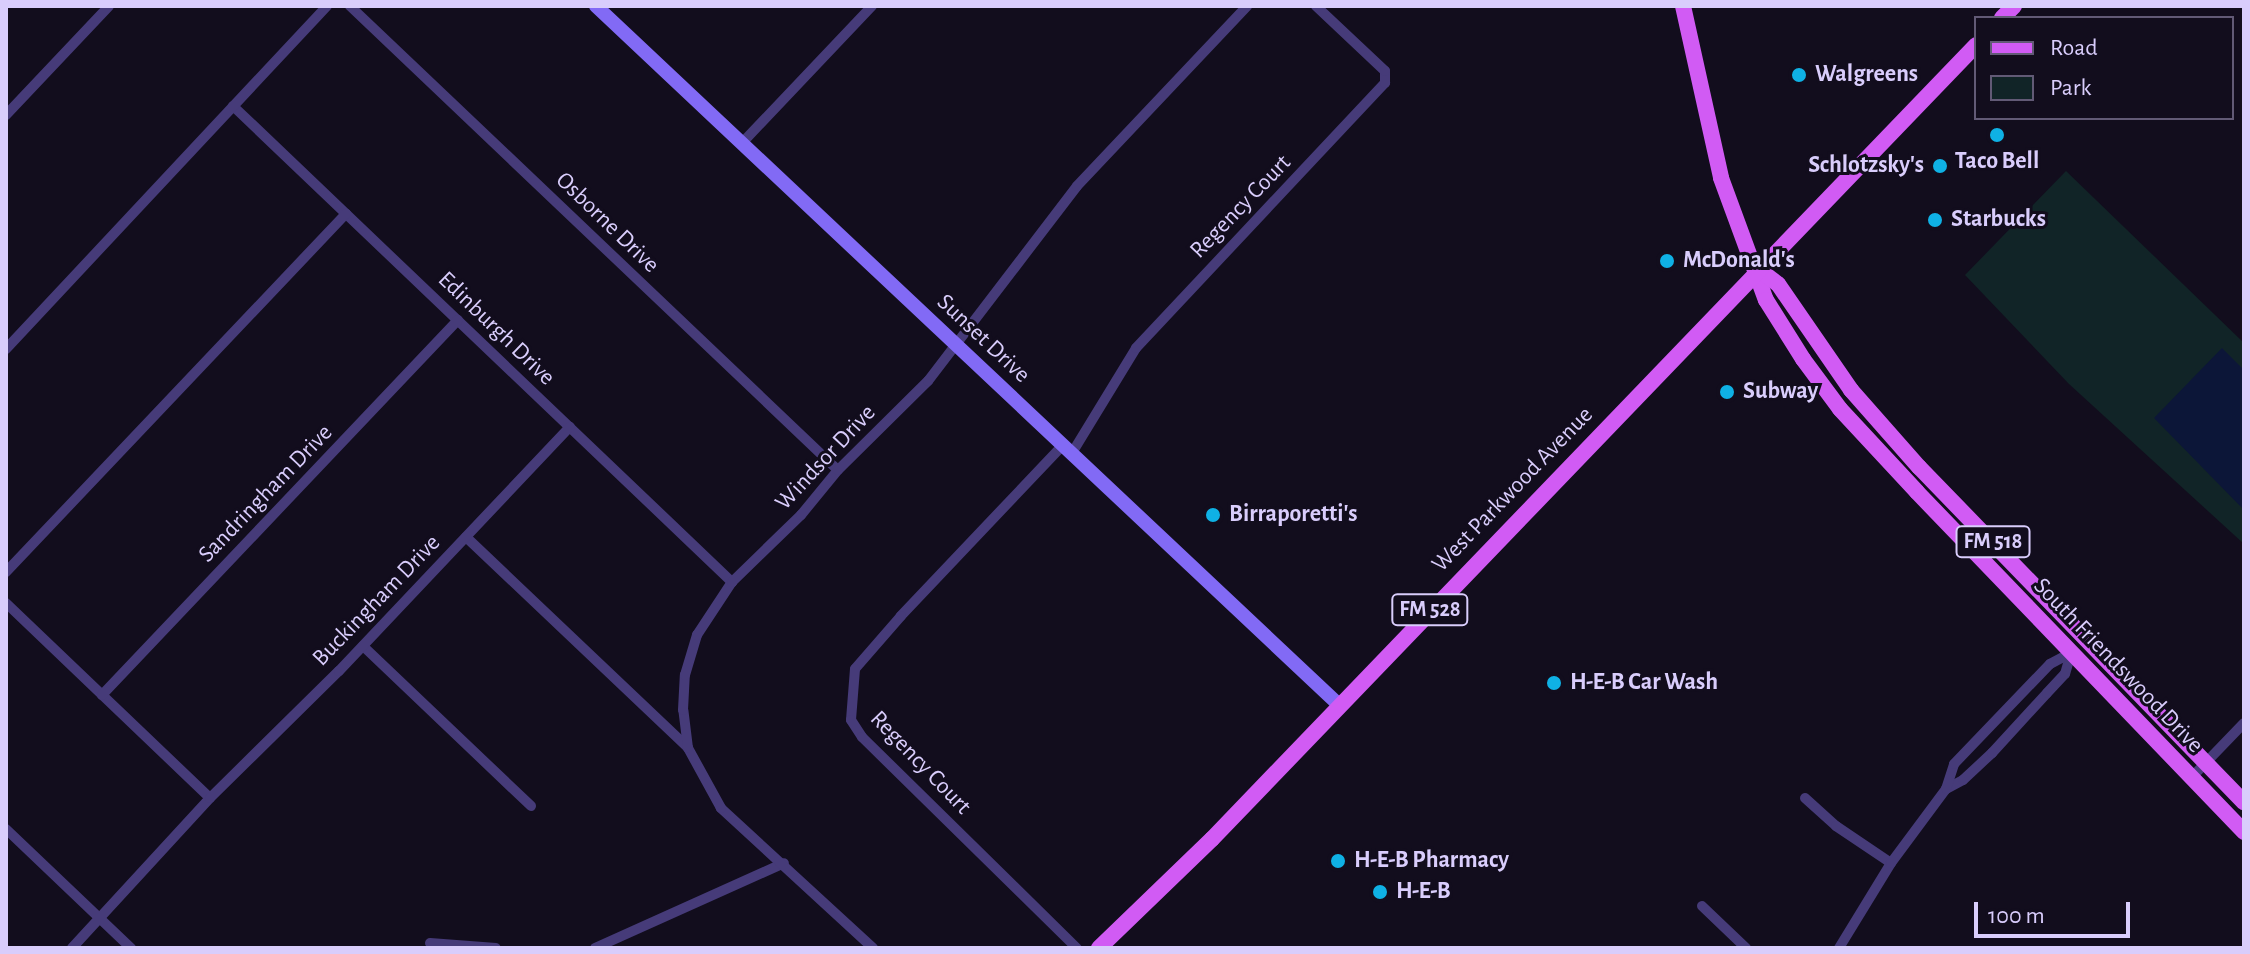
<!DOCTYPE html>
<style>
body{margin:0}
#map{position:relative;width:2250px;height:954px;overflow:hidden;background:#120d1d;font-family:"Alegreya Sans",sans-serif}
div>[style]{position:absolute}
.green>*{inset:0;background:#112427}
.water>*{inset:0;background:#0c1638}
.street>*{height:10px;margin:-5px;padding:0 5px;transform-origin:5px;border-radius:5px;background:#463b79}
.secondary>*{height:14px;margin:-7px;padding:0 7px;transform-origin:7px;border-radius:7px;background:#826af5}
.primary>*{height:16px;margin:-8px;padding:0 8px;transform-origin:8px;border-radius:8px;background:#d15bf4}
.dots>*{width:22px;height:22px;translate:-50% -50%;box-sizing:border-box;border:4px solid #120d1d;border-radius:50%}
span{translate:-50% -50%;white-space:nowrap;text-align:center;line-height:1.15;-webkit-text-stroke:6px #120d1d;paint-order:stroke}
.shield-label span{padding:2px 6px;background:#120d1d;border:2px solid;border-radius:6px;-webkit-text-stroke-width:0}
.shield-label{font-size:22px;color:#d9cdfc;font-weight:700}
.poi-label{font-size:24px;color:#d9cdfc;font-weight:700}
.left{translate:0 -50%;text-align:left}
.right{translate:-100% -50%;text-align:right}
.street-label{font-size:24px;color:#d9cdfc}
.frame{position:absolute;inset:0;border:8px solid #d9cdfc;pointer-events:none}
.legend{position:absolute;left:1974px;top:16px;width:260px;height:104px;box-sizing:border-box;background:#120d1d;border:2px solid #625a76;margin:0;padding:10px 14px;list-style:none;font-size:24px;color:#d9cdfc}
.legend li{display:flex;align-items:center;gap:16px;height:40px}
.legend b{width:40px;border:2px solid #625a76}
.scale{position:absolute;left:1974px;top:902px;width:156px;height:36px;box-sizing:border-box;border:4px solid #d9cdfc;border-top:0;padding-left:10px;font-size:24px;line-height:28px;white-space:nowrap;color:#d9cdfc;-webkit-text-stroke:6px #120d1d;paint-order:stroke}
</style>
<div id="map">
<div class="green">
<div style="clip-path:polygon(2066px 171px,2244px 343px,2244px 544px,2069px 384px,1965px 275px)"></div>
</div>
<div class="water">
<div style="clip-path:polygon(2222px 348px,2244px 370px,2244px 510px,2154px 418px)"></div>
</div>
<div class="street">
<div style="left:350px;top:6px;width:673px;rotate:43.56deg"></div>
<div style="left:233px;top:106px;width:690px;rotate:43.65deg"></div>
<div style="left:6px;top:115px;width:150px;rotate:-46.6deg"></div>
<div style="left:742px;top:143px;width:189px;rotate:-46.5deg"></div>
<div style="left:6px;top:349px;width:470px;rotate:-46.9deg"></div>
<div style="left:1063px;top:445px;width:236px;rotate:133.5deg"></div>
<div style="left:901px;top:616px;width:70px;rotate:131deg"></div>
<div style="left:855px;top:669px;width:51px;rotate:94.5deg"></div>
<div style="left:851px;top:720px;width:20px;rotate:57deg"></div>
<div style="left:862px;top:737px;width:301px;rotate:44.5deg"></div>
<div style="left:1072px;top:453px;width:123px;rotate:-58.6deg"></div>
<div style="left:1136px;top:348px;width:364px;rotate:-46.8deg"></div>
<div style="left:1385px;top:83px;width:12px;rotate:-90deg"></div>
<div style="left:1385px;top:71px;width:95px;rotate:-136.7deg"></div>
<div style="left:466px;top:537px;width:306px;rotate:43.5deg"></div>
<div style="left:6px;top:572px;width:494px;rotate:-46.5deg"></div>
<div style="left:6px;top:603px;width:282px;rotate:43.7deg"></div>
<div style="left:363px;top:646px;width:232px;rotate:43.6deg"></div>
<div style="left:102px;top:695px;width:517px;rotate:-46.49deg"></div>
<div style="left:2192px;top:777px;width:75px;rotate:-46.1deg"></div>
<div style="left:1946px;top:789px;width:19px;rotate:-28deg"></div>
<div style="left:1963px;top:780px;width:40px;rotate:-43deg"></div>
<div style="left:1992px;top:753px;width:81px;rotate:-47.5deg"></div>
<div style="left:2047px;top:693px;width:26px;rotate:-47deg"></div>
<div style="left:2065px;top:674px;width:22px;rotate:-74deg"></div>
<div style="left:1805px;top:798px;width:42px;rotate:42.1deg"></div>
<div style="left:1836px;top:826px;width:66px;rotate:33.9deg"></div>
<div style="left:6px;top:829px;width:173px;rotate:43.6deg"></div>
<div style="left:1702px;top:906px;width:61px;rotate:43.7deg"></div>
<div style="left:430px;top:943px;width:66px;rotate:4.3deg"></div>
<div style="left:72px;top:948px;width:204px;rotate:-47.4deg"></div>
<div style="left:210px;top:798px;width:181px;rotate:-44.6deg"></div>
<div style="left:339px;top:671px;width:336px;rotate:-46.6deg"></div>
<div style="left:595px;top:948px;width:207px;rotate:-24.2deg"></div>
<div style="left:873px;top:948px;width:207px;rotate:-137.4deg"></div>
<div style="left:721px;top:808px;width:68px;rotate:-118.8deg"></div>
<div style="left:688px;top:748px;width:38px;rotate:-97deg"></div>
<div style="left:683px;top:710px;width:35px;rotate:-87deg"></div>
<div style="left:685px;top:675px;width:42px;rotate:-73.3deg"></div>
<div style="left:697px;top:635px;width:64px;rotate:-56.6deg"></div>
<div style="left:732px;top:582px;width:96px;rotate:-44.2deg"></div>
<div style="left:801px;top:515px;width:58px;rotate:-50.6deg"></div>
<div style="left:838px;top:470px;width:127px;rotate:-44.7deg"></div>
<div style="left:928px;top:381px;width:245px;rotate:-52.6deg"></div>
<div style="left:1077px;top:186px;width:248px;rotate:-46.6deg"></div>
<div style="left:1839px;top:948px;width:100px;rotate:-58.5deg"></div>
<div style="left:1891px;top:863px;width:92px;rotate:-53.4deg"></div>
<div style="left:1946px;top:789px;width:26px;rotate:-72deg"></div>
<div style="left:1954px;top:764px;width:139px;rotate:-46.2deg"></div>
<div style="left:2050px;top:664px;width:24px;rotate:-28deg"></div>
</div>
<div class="secondary">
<div style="left:596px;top:6px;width:1020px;rotate:43.25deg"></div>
</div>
<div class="primary">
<div style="left:1683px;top:6px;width:176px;rotate:77.5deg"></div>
<div style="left:1721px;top:178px;width:130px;rotate:69.8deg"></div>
<div style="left:1766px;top:300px;width:70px;rotate:57.9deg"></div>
<div style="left:1803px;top:359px;width:62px;rotate:53.5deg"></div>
<div style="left:1840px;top:409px;width:113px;rotate:47.1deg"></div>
<div style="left:1917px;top:492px;width:472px;rotate:46.1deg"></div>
<div style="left:2002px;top:18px;width:17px;rotate:-45deg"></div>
<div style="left:1758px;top:269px;width:25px;rotate:37deg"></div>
<div style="left:1778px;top:284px;width:129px;rotate:55.4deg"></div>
<div style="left:1851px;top:390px;width:103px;rotate:48.6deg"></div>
<div style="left:1919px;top:467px;width:467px;rotate:45.9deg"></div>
<div style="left:1099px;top:948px;width:157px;rotate:-44deg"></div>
<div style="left:1212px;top:839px;width:1102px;rotate:-46.1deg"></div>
</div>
<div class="dots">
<div style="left:1799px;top:75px;background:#0fb1e5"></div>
<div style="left:1997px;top:135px;background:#0fb1e5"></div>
<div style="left:1940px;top:166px;background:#0fb1e5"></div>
<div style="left:1935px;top:220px;background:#0fb1e5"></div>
<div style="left:1667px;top:261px;background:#0fb1e5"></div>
<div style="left:1727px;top:392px;background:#0fb1e5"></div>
<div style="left:1213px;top:515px;background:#0fb1e5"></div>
<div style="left:1554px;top:683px;background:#0fb1e5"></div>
<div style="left:1338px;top:861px;background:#0fb1e5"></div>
<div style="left:1380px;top:892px;background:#0fb1e5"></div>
</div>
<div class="shield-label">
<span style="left:1993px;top:542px">FM 518</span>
<span style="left:1430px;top:610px">FM 528</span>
</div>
<div class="poi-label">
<span class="left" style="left:1815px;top:75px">Walgreens</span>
<span style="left:1997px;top:162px">Taco Bell</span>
<span class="right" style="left:1924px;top:166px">Schlotzsky's</span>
<span class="left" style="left:1951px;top:220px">Starbucks</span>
<span class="left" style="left:1683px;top:261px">McDonald's</span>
<span class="left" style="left:1743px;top:392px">Subway</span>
<span class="left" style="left:1229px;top:515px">Birraporetti's</span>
<span class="left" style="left:1570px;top:683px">H-E-B Car Wash</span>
<span class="left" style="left:1354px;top:861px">H-E-B Pharmacy</span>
<span class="left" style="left:1396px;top:892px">H-E-B</span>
</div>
<div class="street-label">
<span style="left:1241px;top:207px;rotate:-46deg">Regency Court</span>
<span style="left:607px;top:223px;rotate:44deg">Osborne Drive</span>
<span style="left:496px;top:329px;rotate:44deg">Edinburgh Drive</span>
<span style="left:983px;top:339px;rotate:43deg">Sunset Drive</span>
<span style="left:826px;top:458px;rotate:-47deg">Windsor Drive</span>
<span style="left:1513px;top:490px;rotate:-46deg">West Parkwood Avenue</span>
<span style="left:266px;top:494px;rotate:-46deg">Sandringham Drive</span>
<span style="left:377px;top:601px;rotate:-46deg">Buckingham Drive</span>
<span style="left:2118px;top:666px;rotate:46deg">South Friendswood Drive</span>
<span style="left:920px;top:763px;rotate:46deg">Regency Court</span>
</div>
<div class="frame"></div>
<ul class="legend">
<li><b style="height:10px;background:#d15bf4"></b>Road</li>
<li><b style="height:22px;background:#112427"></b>Park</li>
</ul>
<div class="scale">100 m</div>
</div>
